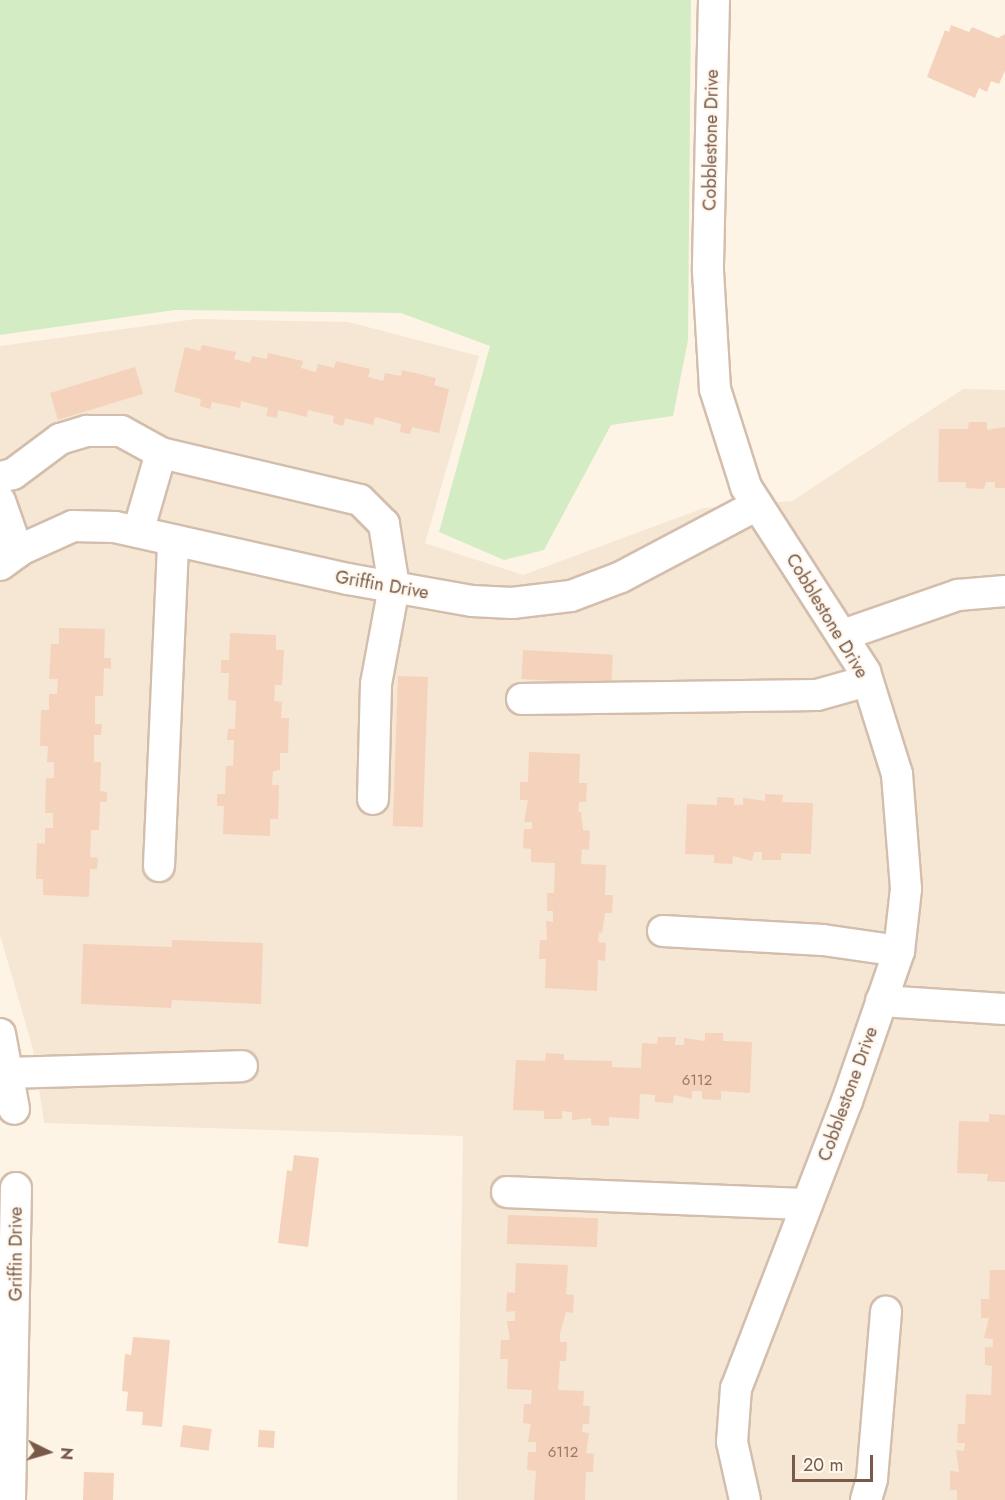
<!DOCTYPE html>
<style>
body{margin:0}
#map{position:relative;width:1005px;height:1500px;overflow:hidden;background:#fef4e6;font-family:Jost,sans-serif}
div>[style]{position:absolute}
.residential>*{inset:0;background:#f6e6d4}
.green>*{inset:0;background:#d4ecc3}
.building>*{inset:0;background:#f5d2bc;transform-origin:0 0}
.roads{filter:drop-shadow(2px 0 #d3bead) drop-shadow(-2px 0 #d3bead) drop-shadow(0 2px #d3bead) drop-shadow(0 -2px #d3bead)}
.minor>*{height:30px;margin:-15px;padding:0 15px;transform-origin:15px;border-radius:15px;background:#fff}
span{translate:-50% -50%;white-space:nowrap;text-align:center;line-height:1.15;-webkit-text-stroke:4.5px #fff8ee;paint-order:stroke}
.number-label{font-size:15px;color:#987866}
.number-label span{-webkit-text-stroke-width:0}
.street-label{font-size:18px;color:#795a49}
.north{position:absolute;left:18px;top:1422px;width:60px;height:60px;-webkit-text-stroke:4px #fff8ee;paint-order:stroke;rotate:95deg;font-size:16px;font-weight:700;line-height:24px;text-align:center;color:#795a49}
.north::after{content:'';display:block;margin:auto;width:21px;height:27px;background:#795a49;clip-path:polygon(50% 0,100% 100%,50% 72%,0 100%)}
.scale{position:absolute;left:792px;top:1455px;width:81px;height:27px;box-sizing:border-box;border:3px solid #795a49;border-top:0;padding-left:8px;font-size:18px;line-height:21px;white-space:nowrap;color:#795a49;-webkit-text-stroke:4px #fff8ee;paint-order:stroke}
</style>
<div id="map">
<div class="residential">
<div style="clip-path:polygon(196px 319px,348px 322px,479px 356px,425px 543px,523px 575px,704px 508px,792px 501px,963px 389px,1005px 390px,1005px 1500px,457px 1500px,463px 1136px,44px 1123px,33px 1049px,0 935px,0 346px)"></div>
</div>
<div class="green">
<div style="clip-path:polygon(0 0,691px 0,688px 340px,673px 416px,611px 425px,544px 550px,504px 560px,439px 532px,490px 346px,401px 313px,175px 310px,0 335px)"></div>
</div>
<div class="building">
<div style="clip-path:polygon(951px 25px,969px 32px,972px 27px,998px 38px,1005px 34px,1005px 71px,999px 84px,991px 81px,987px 92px,979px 88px,975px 98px,927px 77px,945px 30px,949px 32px)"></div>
<div style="clip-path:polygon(202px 345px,236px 352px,234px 359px,250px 363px,252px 356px,267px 359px,268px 353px,303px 361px,301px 368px,316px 372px,318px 364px,334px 368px,336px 361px,370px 369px,368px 377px,383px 381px,385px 373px,401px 376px,402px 370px,436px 378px,434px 385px,449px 389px,439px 433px,412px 427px,410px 434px,400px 432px,401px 424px,375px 417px,373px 425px,345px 418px,343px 426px,333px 423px,334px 416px,308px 410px,307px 417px,278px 410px,277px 418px,266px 416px,268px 408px,241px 401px,240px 408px,212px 402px,210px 409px,200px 406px,201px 399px,174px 392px,185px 347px,200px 351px)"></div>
<div style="left:135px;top:367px;width:28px;height:89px;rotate:73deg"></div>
<div style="clip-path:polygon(969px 422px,987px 422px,987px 430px,1005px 427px,1005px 488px,995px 488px,995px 482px,986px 482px,984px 489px,966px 488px,966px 482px,938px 482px,939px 429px,968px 429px)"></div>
<div style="clip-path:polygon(59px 628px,105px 629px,104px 658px,111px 658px,111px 669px,104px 668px,103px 696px,95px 696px,95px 724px,102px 724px,101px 735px,94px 735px,94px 762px,101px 762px,100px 791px,107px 792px,107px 802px,100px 802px,99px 830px,91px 830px,90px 857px,98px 858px,97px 869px,90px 869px,89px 897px,43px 895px,43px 879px,36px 879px,37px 843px,45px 844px,45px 828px,53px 828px,53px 813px,45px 813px,46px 778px,54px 778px,54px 762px,47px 762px,48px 746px,40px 746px,41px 710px,49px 710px,49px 694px,57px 694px,58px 679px,49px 679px,51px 644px,59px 644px)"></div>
<div style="clip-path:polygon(230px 633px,276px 635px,276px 650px,284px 650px,282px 685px,275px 685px,274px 701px,282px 702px,281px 718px,289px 718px,288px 753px,280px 753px,280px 770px,273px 771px,272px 785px,279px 785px,278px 819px,270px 819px,270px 836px,223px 834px,224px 806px,217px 806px,217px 794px,225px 794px,226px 766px,233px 766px,234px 740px,227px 740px,228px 729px,235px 729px,236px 701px,228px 700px,229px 673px,221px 673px,221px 660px,229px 660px)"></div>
<div style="left:523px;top:650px;width:90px;height:29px;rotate:3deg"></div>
<div style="left:398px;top:676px;width:30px;height:150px;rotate:2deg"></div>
<div style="clip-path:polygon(529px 752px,580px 754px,579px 783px,587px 783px,586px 802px,579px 802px,578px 812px,581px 812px,583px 830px,590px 831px,589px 850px,582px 849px,581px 864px,606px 865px,605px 895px,613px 895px,612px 913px,605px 913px,602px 933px,599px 932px,598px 942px,606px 943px,605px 961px,598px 960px,597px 991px,545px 988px,546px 959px,539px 959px,540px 940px,547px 940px,546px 921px,553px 922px,553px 911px,547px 911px,547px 893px,554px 893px,555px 863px,531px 862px,531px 849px,523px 848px,524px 829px,532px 829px,532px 822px,524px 822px,528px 800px,520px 800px,520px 782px,528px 782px)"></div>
<div style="clip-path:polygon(765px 794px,783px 795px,782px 802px,813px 803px,811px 854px,781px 853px,781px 860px,762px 860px,762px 852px,754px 852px,752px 861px,733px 856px,732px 864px,714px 863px,714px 855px,685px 854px,687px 804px,717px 805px,717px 797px,734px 798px,734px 805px,743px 805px,743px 798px,765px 801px)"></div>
<div style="clip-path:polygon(172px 940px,263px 943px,261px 1004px,172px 1000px,171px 1008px,81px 1004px,83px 944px,172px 947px)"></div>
<div style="clip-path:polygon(705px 1033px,723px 1033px,723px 1041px,752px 1042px,750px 1093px,721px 1091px,721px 1100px,702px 1099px,702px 1091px,692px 1091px,692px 1099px,674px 1095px,673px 1103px,655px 1102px,655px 1095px,640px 1094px,639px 1119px,609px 1117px,609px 1126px,591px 1125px,591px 1118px,572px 1120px,572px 1112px,562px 1111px,562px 1119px,544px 1119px,544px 1111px,513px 1110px,516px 1060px,545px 1061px,546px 1053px,564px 1054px,564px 1060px,612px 1061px,612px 1067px,641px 1068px,642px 1043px,657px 1044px,658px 1037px,676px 1037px,675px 1045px,684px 1045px,684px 1038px,705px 1041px)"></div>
<div style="clip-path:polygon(989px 1114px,1005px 1115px,1005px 1182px,987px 1181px,988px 1174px,957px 1173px,959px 1121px,989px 1122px)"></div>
<div style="clip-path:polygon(294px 1155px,319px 1158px,308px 1247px,278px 1243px,287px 1170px,292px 1171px)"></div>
<div style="left:508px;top:1215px;width:90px;height:29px;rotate:2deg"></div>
<div style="clip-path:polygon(516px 1263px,568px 1265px,566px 1294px,574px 1295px,573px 1313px,566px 1312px,560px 1333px,560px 1342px,567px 1342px,566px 1361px,560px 1361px,558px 1390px,584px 1391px,583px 1406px,590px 1406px,589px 1424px,583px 1424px,582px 1432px,589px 1433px,586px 1453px,594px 1454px,593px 1472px,586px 1472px,585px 1500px,534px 1500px,536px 1471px,527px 1470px,528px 1452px,536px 1452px,536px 1442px,528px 1442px,531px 1424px,523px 1423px,524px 1404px,531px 1404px,532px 1390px,507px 1389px,508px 1359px,500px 1359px,501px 1340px,510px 1340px,507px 1321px,515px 1321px,515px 1311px,506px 1312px,507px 1292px,515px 1293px)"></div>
<div style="clip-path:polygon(990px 1270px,1005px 1270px,1005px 1500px,957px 1500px,957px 1490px,950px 1490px,950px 1471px,959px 1472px,956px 1450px,964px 1451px,965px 1443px,957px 1443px,958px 1424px,965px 1424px,966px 1394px,991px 1395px,992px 1366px,985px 1365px,985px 1347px,993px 1347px,993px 1339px,984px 1338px,989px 1318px,981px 1318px,981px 1299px,989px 1299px)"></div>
<div style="clip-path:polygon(133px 1337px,170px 1340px,162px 1427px,142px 1425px,143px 1412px,126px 1411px,128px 1392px,122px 1391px,125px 1354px,131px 1355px)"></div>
<div style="left:183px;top:1425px;width:29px;height:22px;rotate:8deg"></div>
<div style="left:259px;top:1430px;width:16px;height:17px;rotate:4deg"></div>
<div style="left:84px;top:1472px;width:30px;height:28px;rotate:2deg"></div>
</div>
<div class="roads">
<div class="minor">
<div style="left:714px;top:0;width:271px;rotate:91.3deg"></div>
<div style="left:708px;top:271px;width:118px;rotate:86.6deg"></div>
<div style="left:715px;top:389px;width:103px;rotate:72.4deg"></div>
<div style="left:746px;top:487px;width:220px;rotate:57.2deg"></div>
<div style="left:865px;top:672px;width:107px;rotate:72.6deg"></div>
<div style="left:897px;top:774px;width:115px;rotate:85.5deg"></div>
<div style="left:906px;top:889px;width:62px;rotate:96.4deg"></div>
<div style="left:899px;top:951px;width:159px;rotate:109.1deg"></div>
<div style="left:847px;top:1101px;width:308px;rotate:111.1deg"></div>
<div style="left:736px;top:1388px;width:54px;rotate:94.2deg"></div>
<div style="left:732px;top:1442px;width:59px;rotate:77.4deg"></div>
<div style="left:0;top:477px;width:13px;rotate:-13deg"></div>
<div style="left:13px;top:474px;width:59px;rotate:-36.7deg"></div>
<div style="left:60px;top:439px;width:28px;rotate:-17deg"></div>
<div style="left:87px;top:431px;width:34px"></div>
<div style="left:121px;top:431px;width:46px;rotate:28.8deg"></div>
<div style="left:161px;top:453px;width:204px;rotate:13.3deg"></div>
<div style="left:360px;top:500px;width:34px;rotate:45deg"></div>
<div style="left:384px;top:524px;width:64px;rotate:81deg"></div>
<div style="left:394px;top:587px;width:99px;rotate:100.5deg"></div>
<div style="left:376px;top:684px;width:115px;rotate:91.5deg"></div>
<div style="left:0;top:501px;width:54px;rotate:70.6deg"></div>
<div style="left:138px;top:532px;width:82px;rotate:-73.8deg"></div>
<div style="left:0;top:565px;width:27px;rotate:-36deg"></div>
<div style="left:22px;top:549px;width:56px;rotate:-24.3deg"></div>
<div style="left:73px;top:526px;width:42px;rotate:1.4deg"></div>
<div style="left:115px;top:527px;width:239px;rotate:12.6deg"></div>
<div style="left:348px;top:579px;width:126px;rotate:10.1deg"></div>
<div style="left:472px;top:601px;width:40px;rotate:2.9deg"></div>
<div style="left:512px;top:603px;width:59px;rotate:-6.8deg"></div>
<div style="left:571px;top:596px;width:53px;rotate:-20.8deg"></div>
<div style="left:621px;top:577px;width:154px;rotate:-27.9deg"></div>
<div style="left:843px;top:635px;width:122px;rotate:-19.2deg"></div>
<div style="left:958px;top:595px;width:47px;rotate:-4.9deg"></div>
<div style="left:522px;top:699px;width:295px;rotate:-0.8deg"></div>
<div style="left:817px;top:695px;width:52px;rotate:-15.6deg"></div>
<div style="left:159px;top:866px;width:326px;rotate:-87.5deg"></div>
<div style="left:663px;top:931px;width:160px;rotate:3.2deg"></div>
<div style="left:823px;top:940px;width:77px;rotate:8.2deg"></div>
<div style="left:881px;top:1001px;width:124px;rotate:3.7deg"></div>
<div style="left:0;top:1034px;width:76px;rotate:79.4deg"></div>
<div style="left:9px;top:1073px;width:233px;rotate:-1.7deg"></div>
<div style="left:507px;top:1192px;width:300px;rotate:2.3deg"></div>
<div style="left:10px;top:1500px;width:312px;rotate:-88.9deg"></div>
<div style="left:866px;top:1500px;width:22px;rotate:-74deg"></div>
<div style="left:872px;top:1479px;width:168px;rotate:-85.2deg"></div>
</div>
</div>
<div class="number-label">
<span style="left:697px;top:1081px">6112</span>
<span style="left:563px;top:1453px">6112</span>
</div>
<div class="street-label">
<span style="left:711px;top:140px;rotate:-89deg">Cobblestone Drive</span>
<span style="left:382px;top:585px;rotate:10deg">Griffin Drive</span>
<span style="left:827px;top:616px;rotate:59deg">Cobblestone Drive</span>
<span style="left:848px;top:1094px;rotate:-70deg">Cobblestone Drive</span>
<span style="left:16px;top:1254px;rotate:-90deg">Griffin Drive</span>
</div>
<div class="north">N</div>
<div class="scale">20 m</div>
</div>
